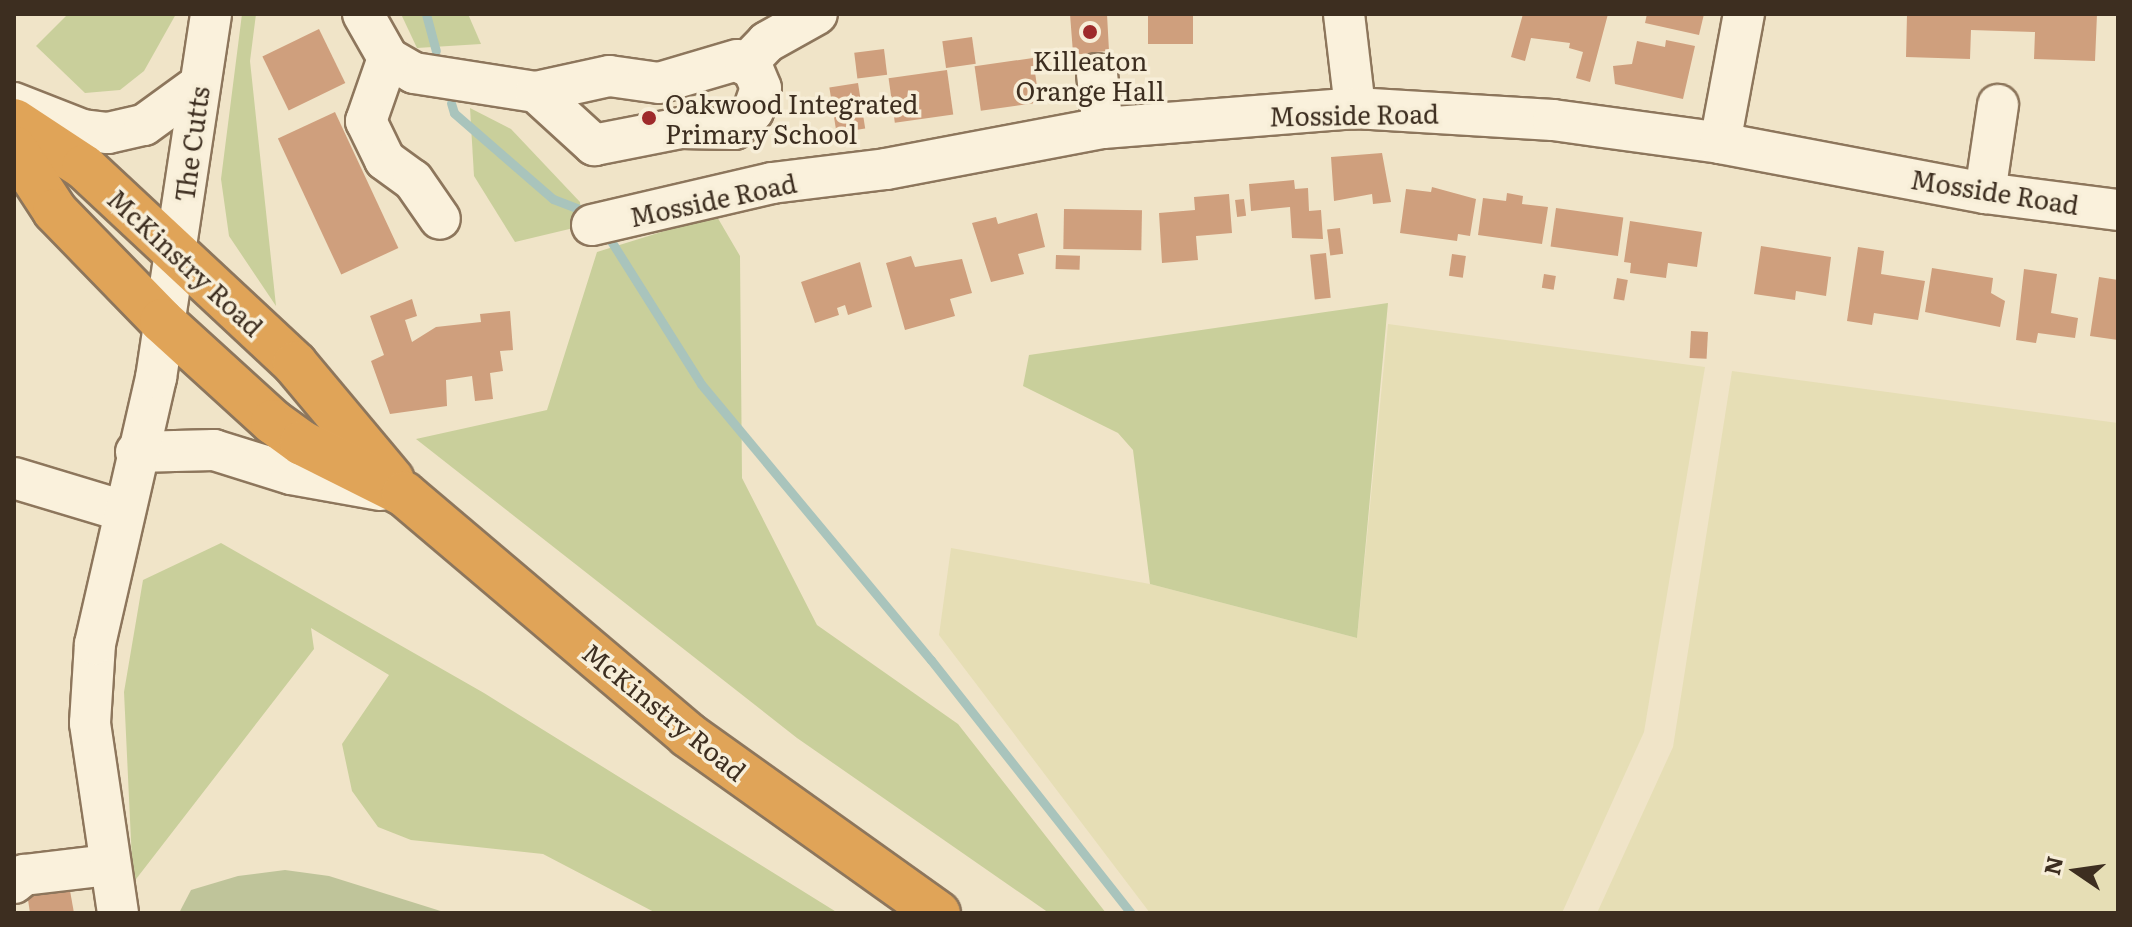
<!DOCTYPE html>
<style>
body{margin:0}
#map{position:relative;width:2132px;height:927px;overflow:hidden;background:#f0e4c8;font-family:Literata,serif}
div>[style]{position:absolute}
.farmland>*{inset:0;background:#e6deb5}
.green>*{inset:0;background:#c9cf9b}
.cemetery>*{inset:0;background:#bfc49a}
.stream>*{height:9px;margin:-4.5px;padding:0 4.5px;transform-origin:4.5px;border-radius:4.5px;background:#a9c4bc}
.building>*{inset:0;background:#cf9f7d;transform-origin:0 0}
.roads{filter:drop-shadow(2px 0 #8d765c) drop-shadow(-2px 0 #8d765c) drop-shadow(0 2px #8d765c) drop-shadow(0 -2px #8d765c)}
.minor>*{height:40px;margin:-20px;padding:0 20px;transform-origin:20px;border-radius:20px;background:#faf1dc}
.highway>*{height:44px;margin:-22px;padding:0 22px;transform-origin:22px;border-radius:22px;background:#e0a458}
.dots>*{width:22px;height:22px;translate:-50% -50%;box-sizing:border-box;border:4px solid #f7eed8;border-radius:50%}
span{translate:-50% -50%;white-space:nowrap;text-align:center;line-height:1.15;-webkit-text-stroke:7px #f7eed8;paint-order:stroke}
.poi-label{font-size:26px;color:#3d2e20}
.left{translate:0 -50%;text-align:left}
.street-label{font-size:26px;color:#3d2e20}
.frame{position:absolute;inset:0;border:16px solid #3d2e20;pointer-events:none}
.north{position:absolute;left:2036px;top:831px;width:80px;height:80px;-webkit-text-stroke:6px #f7eed8;paint-order:stroke;rotate:283deg;font-size:22px;font-weight:700;line-height:32px;text-align:center;color:#3d2e20}
.north::after{content:'';display:block;margin:auto;width:28px;height:36px;background:#3d2e20;clip-path:polygon(50% 0,100% 100%,50% 72%,0 100%)}
</style>
<div id="map">
<div class="farmland">
<div style="clip-path:polygon(1388px 324px,1705px 367px,1644px 732px,1562px 913px,1150px 913px,939px 635px,951px 548px,1150px 584px,1357px 638px)"></div>
<div style="clip-path:polygon(1732px 371px,2118px 423px,2118px 913px,1597px 913px,1673px 747px)"></div>
</div>
<div class="green">
<div style="clip-path:polygon(68px 14px,176px 14px,144px 71px,120px 90px,85px 93px,36px 46px)"></div>
<div style="clip-path:polygon(242px 14px,256px 14px,250px 61px,276px 306px,229px 236px,221px 179px)"></div>
<div style="clip-path:polygon(401px 14px,468px 14px,481px 44px,417px 48px)"></div>
<div style="clip-path:polygon(470px 108px,511px 129px,580px 202px,582px 226px,515px 242px,474px 176px)"></div>
<div style="clip-path:polygon(716px 215px,740px 256px,742px 478px,817px 625px,958px 724px,1106px 913px,1049px 913px,797px 738px,416px 439px,547px 410px,597px 252px)"></div>
<div style="clip-path:polygon(1388px 303px,1357px 638px,1150px 584px,1133px 450px,1118px 433px,1023px 386px,1029px 355px)"></div>
<div style="clip-path:polygon(221px 543px,484px 693px,838px 913px,656px 913px,543px 854px,411px 840px,378px 827px,352px 791px,342px 744px,389px 675px,311px 628px,314px 649px,133px 883px,124px 692px,143px 580px)"></div>
</div>
<div class="cemetery">
<div style="clip-path:polygon(285px 870px,329px 876px,447px 913px,179px 913px,191px 890px,238px 876px)"></div>
</div>
<div class="stream">
<div style="left:426px;top:14px;width:38px;rotate:75deg"></div>
<div style="left:451px;top:103px;width:10px;rotate:73deg"></div>
<div style="left:454px;top:113px;width:131px;rotate:41deg"></div>
<div style="left:553px;top:199px;width:42px;rotate:21deg"></div>
<div style="left:606px;top:233px;width:178px;rotate:57.8deg"></div>
<div style="left:701px;top:384px;width:359px;rotate:50.2deg"></div>
<div style="left:931px;top:660px;width:323px;rotate:51.7deg"></div>
</div>
<div class="building">
<div style="clip-path:polygon(1070px 14px,1107px 14px,1109px 51px,1096px 52px,1096px 56px,1073px 53px)"></div>
<div style="left:1148px;top:14px;width:45px;height:30px"></div>
<div style="clip-path:polygon(1523px 14px,1608px 14px,1590px 82px,1576px 78px,1583px 52px,1569px 48px,1570px 43px,1531px 38px,1525px 61px,1511px 57px)"></div>
<div style="clip-path:polygon(1647px 14px,1704px 14px,1699px 35px,1645px 23px)"></div>
<div style="clip-path:polygon(1907px 14px,2097px 14px,2095px 61px,2034px 59px,2035px 32px,1971px 30px,1970px 59px,1906px 57px)"></div>
<div style="left:319px;top:29px;width:60px;height:63px;rotate:64deg"></div>
<div style="left:972px;top:37px;width:27px;height:30px;rotate:82deg"></div>
<div style="clip-path:polygon(1666px 40px,1695px 46px,1683px 99px,1615px 84px,1613px 66px,1632px 64px,1637px 41px,1665px 47px)"></div>
<div style="left:884px;top:49px;width:26px;height:30px;rotate:83deg"></div>
<div style="left:1033px;top:58px;width:45px;height:59px;rotate:82deg"></div>
<div style="left:947px;top:70px;width:45px;height:59px;rotate:82deg"></div>
<div style="left:858px;top:83px;width:46px;height:29px;rotate:81deg"></div>
<div style="left:335px;top:112px;width:150px;height:63px;rotate:65deg"></div>
<div style="clip-path:polygon(1382px 153px,1391px 202px,1373px 204px,1372px 194px,1334px 201px,1331px 157px)"></div>
<div style="clip-path:polygon(1294px 180px,1295px 189px,1308px 188px,1309px 211px,1321px 210px,1323px 239px,1292px 238px,1290px 207px,1251px 211px,1249px 184px)"></div>
<div style="clip-path:polygon(1432px 187px,1476px 199px,1470px 236px,1458px 234px,1457px 241px,1400px 233px,1406px 189px,1431px 192px)"></div>
<div style="clip-path:polygon(1507px 193px,1523px 196px,1522px 204px,1548px 207px,1542px 244px,1478px 235px,1483px 198px,1506px 201px)"></div>
<div style="clip-path:polygon(1229px 194px,1232px 233px,1196px 236px,1198px 260px,1162px 263px,1159px 213px,1195px 210px,1194px 197px)"></div>
<div style="left:1244px;top:199px;width:17px;height:9px;rotate:83deg"></div>
<div style="left:1556px;top:208px;width:68px;height:39px;rotate:8deg"></div>
<div style="left:1064px;top:209px;width:78px;height:40px;rotate:1deg"></div>
<div style="clip-path:polygon(1037px 213px,1045px 247px,1018px 254px,1024px 274px,991px 282px,972px 223px,996px 217px,998px 224px)"></div>
<div style="clip-path:polygon(1630px 221px,1702px 232px,1697px 267px,1668px 263px,1666px 278px,1630px 273px,1631px 263px,1624px 262px)"></div>
<div style="left:1340px;top:228px;width:26px;height:13px;rotate:83deg"></div>
<div style="clip-path:polygon(1761px 246px,1831px 257px,1826px 296px,1796px 291px,1795px 300px,1754px 294px)"></div>
<div style="clip-path:polygon(1858px 247px,1884px 251px,1881px 274px,1925px 281px,1918px 320px,1874px 313px,1872px 325px,1847px 321px)"></div>
<div style="left:1326px;top:253px;width:45px;height:16px;rotate:84deg"></div>
<div style="left:1452px;top:254px;width:14px;height:22px;rotate:8deg"></div>
<div style="left:1056px;top:255px;width:24px;height:14px;rotate:2deg"></div>
<div style="clip-path:polygon(911px 256px,915px 267px,962px 259px,972px 293px,950px 299px,955px 316px,905px 330px,886px 263px)"></div>
<div style="clip-path:polygon(860px 262px,872px 307px,848px 315px,845px 305px,837px 308px,839px 315px,815px 323px,801px 282px)"></div>
<div style="clip-path:polygon(1932px 268px,1993px 278px,1991px 293px,2005px 301px,2000px 327px,1925px 312px)"></div>
<div style="clip-path:polygon(2024px 269px,2057px 274px,2051px 313px,2078px 318px,2075px 338px,2038px 333px,2036px 343px,2016px 340px)"></div>
<div style="left:1544px;top:274px;width:12px;height:14px;rotate:9deg"></div>
<div style="clip-path:polygon(2099px 277px,2118px 280px,2118px 340px,2090px 336px)"></div>
<div style="left:1617px;top:278px;width:11px;height:21px;rotate:10deg"></div>
<div style="clip-path:polygon(412px 299px,417px 316px,405px 320px,412px 342px,436px 327px,481px 322px,480px 314px,510px 311px,513px 350px,500px 351px,503px 371px,490px 373px,493px 399px,475px 401px,472px 376px,446px 380px,447px 406px,390px 414px,371px 361px,384px 355px,370px 316px)"></div>
<div style="left:1691px;top:331px;width:17px;height:27px;rotate:3deg"></div>
<div style="clip-path:polygon(69px 885px,74px 913px,30px 913px,27px 893px)"></div>
</div>
<div class="roads">
<div class="minor">
<div style="left:363px;top:14px;width:51px;rotate:60.4deg"></div>
<div style="left:388px;top:58px;width:30px;rotate:30deg"></div>
<div style="left:414px;top:73px;width:123px;rotate:8.9deg"></div>
<div style="left:536px;top:92px;width:79px;rotate:42.4deg"></div>
<div style="left:594px;top:145px;width:89px;rotate:-11.1deg"></div>
<div style="left:681px;top:128px;width:53px;rotate:1.1deg"></div>
<div style="left:734px;top:129px;width:26px;rotate:-43deg"></div>
<div style="left:753px;top:111px;width:24px;rotate:-71deg"></div>
<div style="left:761px;top:88px;width:21px;rotate:-113deg"></div>
<div style="left:753px;top:69px;width:18px;rotate:-151deg"></div>
<div style="left:737px;top:60px;width:81px;rotate:163.6deg"></div>
<div style="left:659px;top:83px;width:50px;rotate:-172deg"></div>
<div style="left:609px;top:76px;width:75px;rotate:167.6deg"></div>
<div style="left:1344px;top:14px;width:95px;rotate:83.3deg"></div>
<div style="left:388px;top:58px;width:67px;rotate:109.2deg"></div>
<div style="left:366px;top:121px;width:43px;rotate:64deg"></div>
<div style="left:385px;top:160px;width:34px;rotate:36deg"></div>
<div style="left:413px;top:180px;width:47px;rotate:55.3deg"></div>
<div style="left:745px;top:65px;width:32px;rotate:-46deg"></div>
<div style="left:767px;top:42px;width:57px;rotate:-29.2deg"></div>
<div style="left:1097px;top:74px;width:54px;rotate:83.7deg"></div>
<div style="left:14px;top:103px;width:74px;rotate:21.4deg"></div>
<div style="left:83px;top:130px;width:25px;rotate:7deg"></div>
<div style="left:108px;top:133px;width:37px;rotate:-13deg"></div>
<div style="left:144px;top:125px;width:68px;rotate:-36deg"></div>
<div style="left:1720px;top:143px;width:131px;rotate:-79.5deg"></div>
<div style="left:1985px;top:193px;width:89px;rotate:-81.6deg"></div>
<div style="left:592px;top:225px;width:185px;rotate:-13.1deg"></div>
<div style="left:772px;top:183px;width:115px;rotate:-7deg"></div>
<div style="left:886px;top:169px;width:221px;rotate:-10.7deg"></div>
<div style="left:1103px;top:128px;width:253px;rotate:-4.5deg"></div>
<div style="left:1355px;top:108px;width:198px;rotate:3.5deg"></div>
<div style="left:1553px;top:120px;width:169px;rotate:7.8deg"></div>
<div style="left:1720px;top:143px;width:270px;rotate:10.7deg"></div>
<div style="left:1985px;top:193px;width:134px;rotate:7.3deg"></div>
<div style="left:136px;top:452px;width:78px;rotate:-1.5deg"></div>
<div style="left:214px;top:450px;width:81px;rotate:17.3deg"></div>
<div style="left:291px;top:474px;width:91px;rotate:10.1deg"></div>
<div style="left:14px;top:478px;width:114px;rotate:16.8deg"></div>
<div style="left:14px;top:883px;width:13px;rotate:-39deg"></div>
<div style="left:24px;top:875px;width:86px;rotate:-6.7deg"></div>
<div style="left:118px;top:913px;width:192px;rotate:-98.4deg"></div>
<div style="left:90px;top:723px;width:79px;rotate:-86.4deg"></div>
<div style="left:95px;top:644px;width:273px;rotate:-77.1deg"></div>
<div style="left:156px;top:378px;width:368px;rotate:-81.4deg"></div>
</div>
<div class="highway">
<div style="left:14px;top:121px;width:84px;rotate:33.3deg"></div>
<div style="left:84px;top:167px;width:289px;rotate:43deg"></div>
<div style="left:295px;top:364px;width:151px;rotate:50.1deg"></div>
<div style="left:14px;top:148px;width:75px;rotate:56.9deg"></div>
<div style="left:55px;top:211px;width:153px;rotate:45.8deg"></div>
<div style="left:162px;top:321px;width:150px;rotate:42.3deg"></div>
<div style="left:273px;top:422px;width:36px;rotate:36deg"></div>
<div style="left:302px;top:443px;width:114px;rotate:26.6deg"></div>
<div style="left:404px;top:494px;width:372px;rotate:40.3deg"></div>
<div style="left:688px;top:735px;width:307px;rotate:35.5deg"></div>
</div>
</div>
<div class="dots">
<div style="left:1090px;top:32px;background:#9e2a2b"></div>
<div style="left:649px;top:118px;background:#9e2a2b"></div>
</div>
<div class="poi-label">
<span style="left:1090px;top:75px">Killeaton<br>Orange Hall</span>
<span class="left" style="left:665px;top:118px">Oakwood Integrated<br>Primary School</span>
</div>
<div class="street-label">
<span style="left:1354px;top:114px;rotate:-1deg">Mosside Road</span>
<span style="left:191px;top:144px;rotate:-82deg">The Cutts</span>
<span style="left:1995px;top:191px;rotate:9deg">Mosside Road</span>
<span style="left:713px;top:199px;rotate:-12deg">Mosside Road</span>
<span style="left:186px;top:262px;rotate:43deg">McKinstry Road</span>
<span style="left:665px;top:711px;rotate:39deg">McKinstry Road</span>
</div>
<div class="frame"></div>
<div class="north">N</div>
</div>
